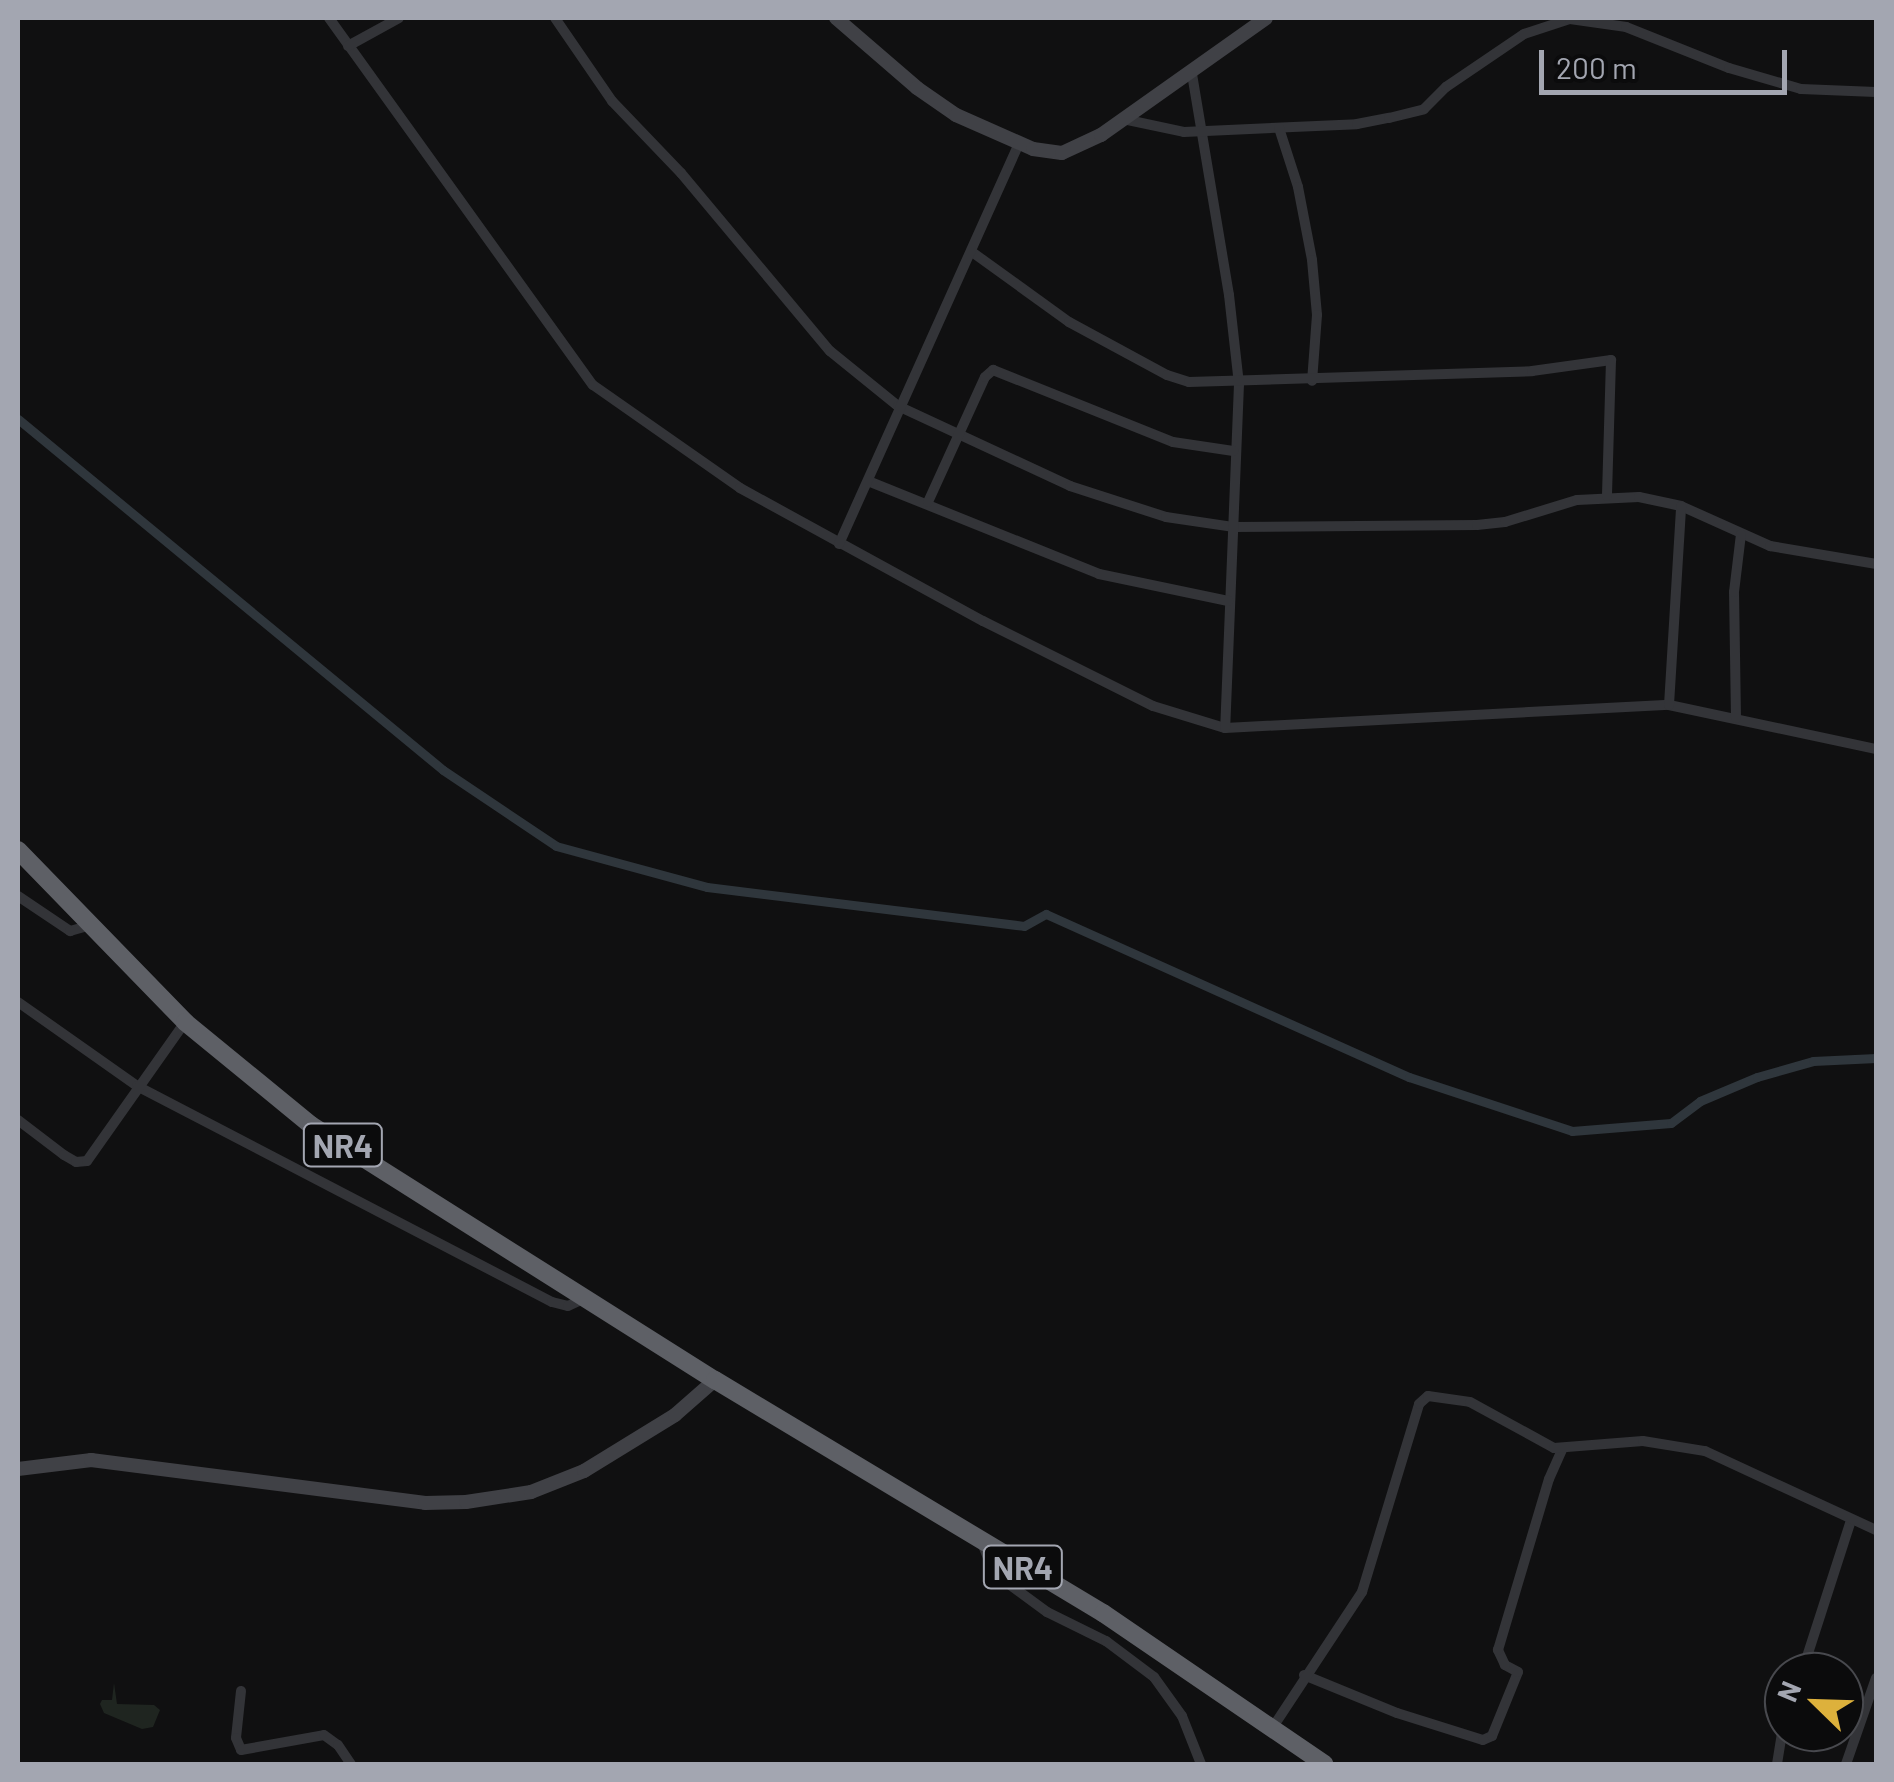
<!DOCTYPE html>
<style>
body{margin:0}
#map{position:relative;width:1894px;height:1782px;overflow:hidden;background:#101011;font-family:Barlow,sans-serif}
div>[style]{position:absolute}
.green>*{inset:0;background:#1f2520}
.canal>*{height:9px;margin:-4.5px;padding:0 4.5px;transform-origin:4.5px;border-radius:4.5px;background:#2f363c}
.street>*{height:10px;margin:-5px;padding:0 5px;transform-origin:5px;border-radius:5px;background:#333438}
.secondary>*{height:14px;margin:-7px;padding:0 7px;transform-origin:7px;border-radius:7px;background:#404146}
.highway>*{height:18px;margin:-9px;padding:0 9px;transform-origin:9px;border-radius:9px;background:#5e6066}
span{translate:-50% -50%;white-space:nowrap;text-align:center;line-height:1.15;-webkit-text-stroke:8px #0b0b0c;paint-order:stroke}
.shield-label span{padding:2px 8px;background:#0b0b0c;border:2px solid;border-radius:8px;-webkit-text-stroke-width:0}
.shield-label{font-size:32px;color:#a3a6b1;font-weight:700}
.frame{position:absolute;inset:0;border:20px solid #a3a6b1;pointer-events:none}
.north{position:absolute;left:1764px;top:1652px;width:100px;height:100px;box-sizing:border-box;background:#0b0b0c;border:2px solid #48494e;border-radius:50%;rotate:293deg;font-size:28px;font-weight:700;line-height:40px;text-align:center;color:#a3a6b1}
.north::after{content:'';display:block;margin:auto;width:35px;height:45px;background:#ddb13c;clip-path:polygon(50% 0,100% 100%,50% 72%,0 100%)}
.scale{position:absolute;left:1539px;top:50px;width:248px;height:45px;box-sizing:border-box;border:5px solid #a3a6b1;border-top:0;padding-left:12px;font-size:30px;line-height:35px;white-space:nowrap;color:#a3a6b1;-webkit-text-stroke:8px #0b0b0c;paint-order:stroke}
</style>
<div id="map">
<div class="green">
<div style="clip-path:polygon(114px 1683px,117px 1704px,154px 1705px,160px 1710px,153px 1727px,142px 1729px,104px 1713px,100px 1704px,102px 1700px,112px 1700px)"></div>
</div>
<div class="canal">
<div style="left:18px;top:419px;width:551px;rotate:39.55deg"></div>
<div style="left:443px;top:770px;width:136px;rotate:33.9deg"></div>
<div style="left:556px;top:846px;width:156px;rotate:15.2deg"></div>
<div style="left:707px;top:887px;width:319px;rotate:7deg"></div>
<div style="left:1024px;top:926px;width:25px;rotate:-29deg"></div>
<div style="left:1046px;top:914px;width:398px;rotate:24.2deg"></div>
<div style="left:1409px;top:1077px;width:172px;rotate:18.3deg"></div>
<div style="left:1572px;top:1131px;width:99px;rotate:-4.6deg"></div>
<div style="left:1671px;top:1123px;width:36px;rotate:-37deg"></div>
<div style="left:1700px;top:1101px;width:62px;rotate:-22.8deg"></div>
<div style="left:1757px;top:1077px;width:58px;rotate:-15.9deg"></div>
<div style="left:1813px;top:1061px;width:63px;rotate:-2.7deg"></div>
</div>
<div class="street">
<div style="left:329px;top:18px;width:452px;rotate:54.3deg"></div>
<div style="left:593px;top:385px;width:179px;rotate:35deg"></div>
<div style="left:740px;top:488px;width:277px;rotate:28.7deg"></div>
<div style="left:983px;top:621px;width:190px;rotate:26.6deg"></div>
<div style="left:1153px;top:706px;width:75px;rotate:17deg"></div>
<div style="left:1225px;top:728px;width:445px;rotate:-3deg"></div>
<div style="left:1669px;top:705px;width:212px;rotate:12deg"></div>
<div style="left:555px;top:18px;width:101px;rotate:55.5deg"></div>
<div style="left:612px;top:101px;width:100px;rotate:46.2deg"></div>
<div style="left:681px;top:173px;width:232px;rotate:50.1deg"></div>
<div style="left:830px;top:351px;width:87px;rotate:39deg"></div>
<div style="left:898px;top:406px;width:190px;rotate:24.9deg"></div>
<div style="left:1070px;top:486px;width:101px;rotate:17.9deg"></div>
<div style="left:1166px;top:517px;width:69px;rotate:8.4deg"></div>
<div style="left:1234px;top:527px;width:243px;rotate:-0.5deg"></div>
<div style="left:1477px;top:525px;width:28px;rotate:-6deg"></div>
<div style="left:1505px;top:522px;width:75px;rotate:-17deg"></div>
<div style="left:1577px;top:500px;width:62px;rotate:-2.8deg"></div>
<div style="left:1639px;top:497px;width:43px;rotate:12.1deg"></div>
<div style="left:1681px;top:506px;width:98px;rotate:24.2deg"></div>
<div style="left:1770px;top:546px;width:108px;rotate:9.6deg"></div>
<div style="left:348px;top:46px;width:58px;rotate:-28.8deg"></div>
<div style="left:1192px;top:74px;width:224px;rotate:80.5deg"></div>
<div style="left:1229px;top:295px;width:90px;rotate:83.6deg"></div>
<div style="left:1239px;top:384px;width:344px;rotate:92.3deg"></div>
<div style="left:1123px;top:119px;width:62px;rotate:12deg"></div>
<div style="left:1184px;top:132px;width:173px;rotate:-2.6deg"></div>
<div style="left:1357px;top:124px;width:33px;rotate:-11deg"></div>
<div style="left:1389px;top:118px;width:36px;rotate:-14deg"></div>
<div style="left:1424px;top:109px;width:31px;rotate:-45deg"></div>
<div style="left:1446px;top:87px;width:94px;rotate:-34.2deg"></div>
<div style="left:1524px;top:34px;width:48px;rotate:-18.1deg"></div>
<div style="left:1570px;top:19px;width:57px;rotate:8.1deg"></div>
<div style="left:1626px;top:27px;width:111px;rotate:21.7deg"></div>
<div style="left:1729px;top:68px;width:75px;rotate:16.3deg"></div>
<div style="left:1801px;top:89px;width:75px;rotate:2.3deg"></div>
<div style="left:1279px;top:128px;width:62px;rotate:72.1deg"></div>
<div style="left:1298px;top:187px;width:74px;rotate:79.1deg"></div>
<div style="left:1312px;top:260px;width:55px;rotate:84.8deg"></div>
<div style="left:1317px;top:315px;width:66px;rotate:94.3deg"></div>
<div style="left:972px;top:252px;width:120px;rotate:35.8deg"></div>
<div style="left:1069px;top:322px;width:111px;rotate:28.4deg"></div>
<div style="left:1167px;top:375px;width:23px;rotate:18deg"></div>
<div style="left:1189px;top:382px;width:343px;rotate:-1.8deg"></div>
<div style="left:1532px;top:371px;width:80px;rotate:-7.9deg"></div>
<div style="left:1611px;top:360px;width:136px;rotate:91.7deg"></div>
<div style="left:868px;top:481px;width:249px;rotate:21.9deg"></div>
<div style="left:1099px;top:574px;width:132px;rotate:11.8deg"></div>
<div style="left:928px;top:502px;width:137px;rotate:-65.5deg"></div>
<div style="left:985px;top:377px;width:11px;rotate:-41deg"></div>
<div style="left:993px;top:370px;width:194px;rotate:21.8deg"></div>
<div style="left:1173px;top:442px;width:61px;rotate:8.5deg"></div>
<div style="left:839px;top:544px;width:440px;rotate:-65.8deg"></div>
<div style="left:1669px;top:705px;width:199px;rotate:-86.5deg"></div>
<div style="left:1736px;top:718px;width:126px;rotate:-90.9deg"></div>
<div style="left:1734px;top:592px;width:58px;rotate:-83.1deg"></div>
<div style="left:18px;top:896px;width:63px;rotate:33.9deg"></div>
<div style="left:70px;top:931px;width:22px;rotate:-16deg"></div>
<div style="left:18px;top:1002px;width:146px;rotate:35.2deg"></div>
<div style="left:137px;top:1086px;width:468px;rotate:27.5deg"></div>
<div style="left:552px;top:1302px;width:16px;rotate:14deg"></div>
<div style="left:568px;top:1306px;width:21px;rotate:-25deg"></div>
<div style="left:18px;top:1120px;width:58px;rotate:37.3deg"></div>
<div style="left:64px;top:1155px;width:14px;rotate:30deg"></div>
<div style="left:76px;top:1162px;width:11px;rotate:-5deg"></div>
<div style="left:87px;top:1161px;width:170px;rotate:-54.8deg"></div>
<div style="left:982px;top:1543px;width:24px;rotate:68deg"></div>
<div style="left:991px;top:1565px;width:23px;rotate:49deg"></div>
<div style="left:1006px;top:1582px;width:51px;rotate:36.2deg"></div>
<div style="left:1047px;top:1612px;width:66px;rotate:26.2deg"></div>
<div style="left:1106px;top:1641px;width:60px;rotate:36.9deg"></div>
<div style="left:1154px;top:1677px;width:48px;rotate:54.3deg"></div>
<div style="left:1182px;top:1716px;width:52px;rotate:68.4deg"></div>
<div style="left:1802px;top:1672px;width:160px;rotate:-72.1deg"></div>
<div style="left:1304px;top:1675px;width:100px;rotate:22.2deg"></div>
<div style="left:1397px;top:1713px;width:90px;rotate:17.4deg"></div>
<div style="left:1483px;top:1740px;width:10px;rotate:-24deg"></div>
<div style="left:1492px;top:1736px;width:69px;rotate:-67.9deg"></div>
<div style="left:1518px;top:1672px;width:15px;rotate:-152deg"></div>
<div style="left:1505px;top:1665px;width:17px;rotate:-115deg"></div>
<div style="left:1498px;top:1650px;width:178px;rotate:-73.4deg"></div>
<div style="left:1549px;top:1479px;width:32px;rotate:-66deg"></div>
<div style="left:241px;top:1691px;width:47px;rotate:96.1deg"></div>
<div style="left:236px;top:1738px;width:13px;rotate:67deg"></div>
<div style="left:241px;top:1750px;width:84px;rotate:-10.2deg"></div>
<div style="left:324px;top:1735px;width:17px;rotate:36deg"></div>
<div style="left:338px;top:1745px;width:23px;rotate:56deg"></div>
<div style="left:1273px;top:1727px;width:162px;rotate:-56.6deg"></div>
<div style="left:1362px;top:1592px;width:196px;rotate:-73.1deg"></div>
<div style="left:1419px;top:1404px;width:12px;rotate:-42deg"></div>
<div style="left:1428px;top:1396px;width:42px;rotate:8.1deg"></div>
<div style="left:1470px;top:1402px;width:96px;rotate:28.7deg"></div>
<div style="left:1554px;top:1448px;width:89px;rotate:-4.5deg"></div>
<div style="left:1643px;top:1441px;width:63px;rotate:9.2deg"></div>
<div style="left:1705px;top:1451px;width:188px;rotate:24.8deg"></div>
<div style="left:1777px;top:1764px;width:44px;rotate:-80.8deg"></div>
<div style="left:1846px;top:1764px;width:91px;rotate:-70.8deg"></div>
</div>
<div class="secondary">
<div style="left:836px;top:18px;width:107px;rotate:40.8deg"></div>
<div style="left:917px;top:88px;width:47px;rotate:34.7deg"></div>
<div style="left:956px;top:115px;width:84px;rotate:23.8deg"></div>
<div style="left:1033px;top:149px;width:29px;rotate:8deg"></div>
<div style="left:1062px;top:153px;width:43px;rotate:-24.8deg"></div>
<div style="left:1101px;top:135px;width:202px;rotate:-35.3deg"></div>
<div style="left:18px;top:1469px;width:74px;rotate:-7deg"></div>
<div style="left:91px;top:1460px;width:337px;rotate:7.3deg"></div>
<div style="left:425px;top:1503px;width:41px;rotate:-1.4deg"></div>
<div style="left:466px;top:1502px;width:66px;rotate:-8.7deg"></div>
<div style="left:531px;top:1492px;width:57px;rotate:-21.6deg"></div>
<div style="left:584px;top:1471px;width:107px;rotate:-31.6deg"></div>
<div style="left:675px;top:1415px;width:53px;rotate:-41.2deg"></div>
</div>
<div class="highway">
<div style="left:18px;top:850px;width:240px;rotate:45.8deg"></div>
<div style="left:185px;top:1022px;width:163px;rotate:39.3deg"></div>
<div style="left:311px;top:1125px;width:478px;rotate:32.3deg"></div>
<div style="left:715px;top:1380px;width:453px;rotate:31deg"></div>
<div style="left:1103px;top:1613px;width:268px;rotate:34.3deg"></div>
</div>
<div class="shield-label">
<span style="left:343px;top:1145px">NR4</span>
<span style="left:1023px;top:1567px">NR4</span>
</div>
<div class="frame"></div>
<div class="north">N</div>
<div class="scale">200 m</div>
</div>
